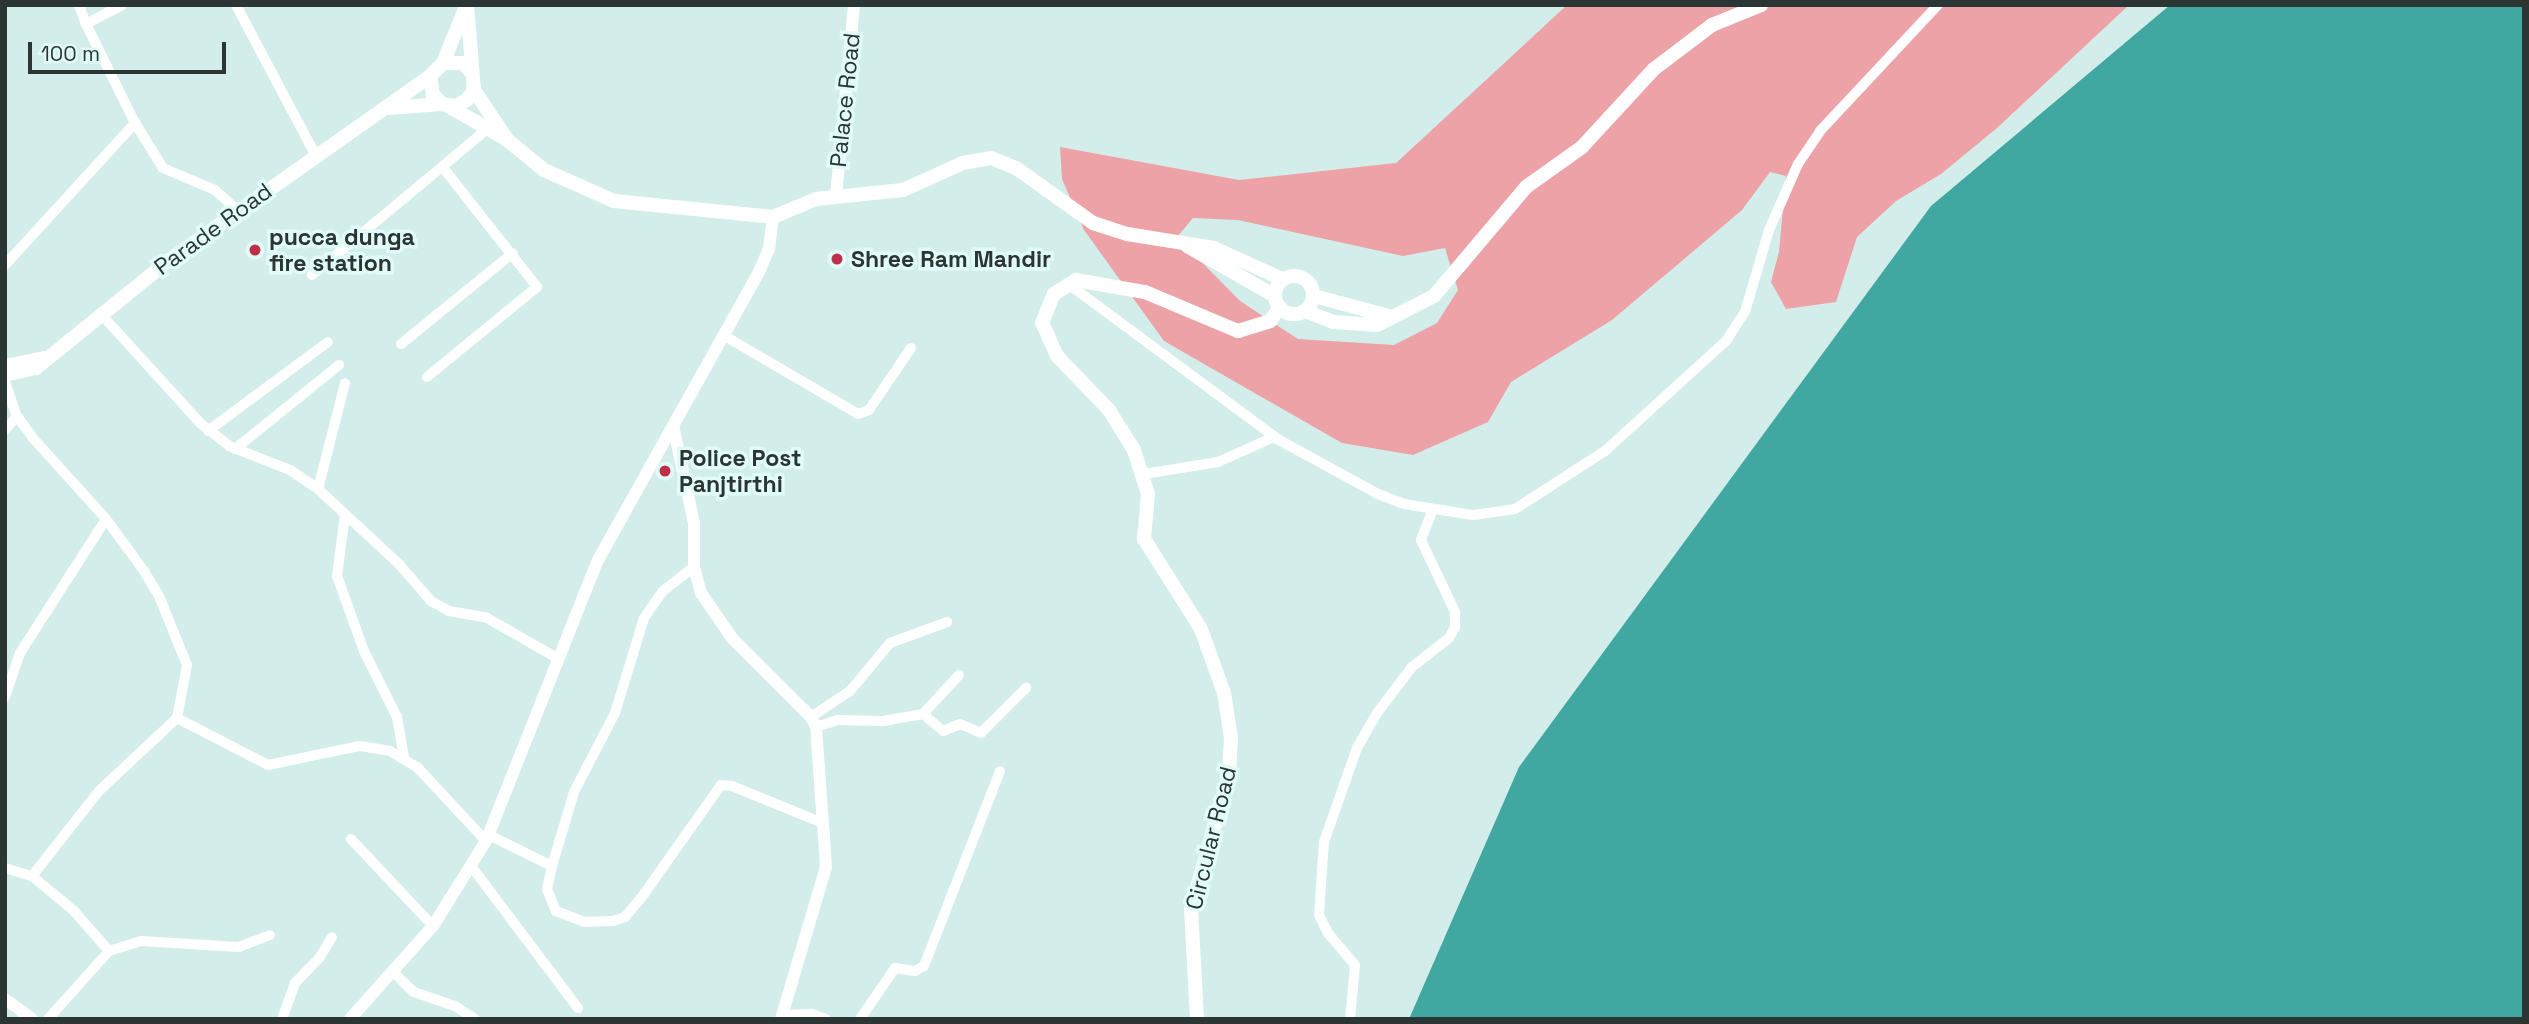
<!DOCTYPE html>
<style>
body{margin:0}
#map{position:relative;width:2529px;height:1024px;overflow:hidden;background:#d3edea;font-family:"Space Grotesk",sans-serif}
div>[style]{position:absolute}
.green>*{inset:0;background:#eda2a7}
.water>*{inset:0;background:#40a8a1}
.minor>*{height:10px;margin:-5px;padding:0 5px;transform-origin:5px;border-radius:5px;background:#fff}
.tertiary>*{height:12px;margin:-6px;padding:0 6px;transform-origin:6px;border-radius:6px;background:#fff}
.secondary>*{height:14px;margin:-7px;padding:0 7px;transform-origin:7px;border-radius:7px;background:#fff}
.secondary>.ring{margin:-7px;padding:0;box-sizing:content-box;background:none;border:14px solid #fff;border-radius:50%}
.dots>*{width:19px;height:19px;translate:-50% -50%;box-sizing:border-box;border:4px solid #e0fbf8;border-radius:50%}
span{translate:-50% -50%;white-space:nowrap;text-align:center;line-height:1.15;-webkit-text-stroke:7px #e0fbf8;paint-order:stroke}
.street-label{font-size:23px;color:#2b3534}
.poi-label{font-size:23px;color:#2b3534;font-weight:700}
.left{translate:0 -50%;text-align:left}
.frame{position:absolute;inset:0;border:7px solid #2b3534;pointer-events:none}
.scale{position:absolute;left:28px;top:42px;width:198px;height:32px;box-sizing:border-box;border:4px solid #2b3534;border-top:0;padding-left:9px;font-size:21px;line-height:24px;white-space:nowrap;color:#2b3534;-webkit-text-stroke:5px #e0fbf8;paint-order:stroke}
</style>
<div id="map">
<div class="green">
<div style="clip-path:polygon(evenodd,1567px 5px,2129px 5px,1997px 128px,1941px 174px,1896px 201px,1857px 237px,1836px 302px,1786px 309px,1771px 282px,1779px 252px,1786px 176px,1770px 172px,1742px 210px,1612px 320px,1511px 382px,1488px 422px,1413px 455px,1342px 443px,1164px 341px,1084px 230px,1062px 179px,1060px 147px,1239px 180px,1396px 163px,1567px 5px,1193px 218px,1238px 220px,1403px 256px,1445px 248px,1458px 290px,1437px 323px,1394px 345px,1298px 339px,1240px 301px,1177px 237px,1193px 218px)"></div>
</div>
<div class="water">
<div style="clip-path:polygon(2170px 5px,2524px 5px,2524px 1019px,1409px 1019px,1519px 767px,1931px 206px)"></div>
</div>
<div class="minor">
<div style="left:79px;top:5px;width:20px;rotate:70deg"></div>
<div style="left:122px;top:5px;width:41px;rotate:152.2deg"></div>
<div style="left:86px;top:24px;width:110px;rotate:63.7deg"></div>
<div style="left:135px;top:123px;width:53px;rotate:58.1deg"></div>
<div style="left:163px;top:168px;width:56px;rotate:22.9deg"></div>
<div style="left:215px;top:190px;width:31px;rotate:42deg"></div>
<div style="left:236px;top:5px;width:171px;rotate:62.1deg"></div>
<div style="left:5px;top:265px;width:193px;rotate:-47.5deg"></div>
<div style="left:312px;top:275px;width:226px;rotate:-39.8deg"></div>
<div style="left:1067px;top:283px;width:264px;rotate:36.5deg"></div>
<div style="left:1279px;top:440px;width:113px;rotate:28.6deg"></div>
<div style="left:1378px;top:494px;width:28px;rotate:21deg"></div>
<div style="left:1404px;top:504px;width:70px;rotate:9.1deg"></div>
<div style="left:1473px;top:515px;width:42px;rotate:-8.1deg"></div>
<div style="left:1515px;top:509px;width:107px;rotate:-32.8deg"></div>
<div style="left:1605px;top:451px;width:164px;rotate:-42.3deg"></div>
<div style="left:1726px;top:341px;width:35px;rotate:-57deg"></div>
<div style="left:1745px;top:312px;width:85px;rotate:-73.7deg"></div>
<div style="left:1769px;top:230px;width:72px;rotate:-66.3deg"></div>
<div style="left:1798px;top:164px;width:40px;rotate:-56deg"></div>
<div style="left:1820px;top:131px;width:173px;rotate:-46.9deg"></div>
<div style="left:100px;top:313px;width:149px;rotate:47.7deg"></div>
<div style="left:200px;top:423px;width:37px;rotate:38deg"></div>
<div style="left:229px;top:446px;width:66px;rotate:21.5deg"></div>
<div style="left:290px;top:470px;width:34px;rotate:34deg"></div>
<div style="left:318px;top:489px;width:109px;rotate:42.8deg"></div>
<div style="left:398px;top:563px;width:50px;rotate:49deg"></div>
<div style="left:431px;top:601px;width:21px;rotate:29deg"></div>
<div style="left:449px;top:611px;width:39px;rotate:10deg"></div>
<div style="left:487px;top:618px;width:83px;rotate:29.7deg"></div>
<div style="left:723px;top:335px;width:156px;rotate:30.3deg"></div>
<div style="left:858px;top:414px;width:12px;rotate:-20deg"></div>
<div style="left:869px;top:410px;width:75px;rotate:-55.9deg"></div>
<div style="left:401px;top:344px;width:144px;rotate:-39.1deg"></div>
<div style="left:427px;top:377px;width:142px;rotate:-39.3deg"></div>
<div style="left:537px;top:287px;width:150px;rotate:-128.2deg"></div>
<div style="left:5px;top:382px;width:36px;rotate:71deg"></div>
<div style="left:17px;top:416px;width:26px;rotate:54deg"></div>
<div style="left:32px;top:437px;width:110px;rotate:47.9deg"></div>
<div style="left:106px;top:519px;width:64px;rotate:53.8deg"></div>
<div style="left:144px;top:571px;width:29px;rotate:59deg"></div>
<div style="left:159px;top:596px;width:74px;rotate:67.9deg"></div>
<div style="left:187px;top:665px;width:54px;rotate:100.7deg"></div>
<div style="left:177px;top:718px;width:107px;rotate:136.9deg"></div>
<div style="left:99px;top:791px;width:108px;rotate:128.2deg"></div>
<div style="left:5px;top:430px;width:18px;rotate:-49deg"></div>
<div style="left:208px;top:431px;width:149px;rotate:-36.6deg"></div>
<div style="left:235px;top:449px;width:134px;rotate:-38.9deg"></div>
<div style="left:1144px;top:474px;width:75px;rotate:-9.2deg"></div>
<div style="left:1218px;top:462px;width:61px;rotate:-24.1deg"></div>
<div style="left:318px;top:489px;width:109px;rotate:-75.7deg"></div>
<div style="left:345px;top:515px;width:62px;rotate:97.5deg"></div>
<div style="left:337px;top:576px;width:80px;rotate:70.2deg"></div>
<div style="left:364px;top:651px;width:74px;rotate:63.4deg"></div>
<div style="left:397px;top:717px;width:41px;rotate:80.1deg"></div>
<div style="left:5px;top:697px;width:46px;rotate:-71.2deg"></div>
<div style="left:20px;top:653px;width:159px;rotate:-57.3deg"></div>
<div style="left:923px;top:714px;width:26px;rotate:40deg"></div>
<div style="left:943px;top:731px;width:18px;rotate:-22deg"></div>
<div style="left:960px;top:724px;width:23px;rotate:23deg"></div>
<div style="left:981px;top:733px;width:64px;rotate:-45deg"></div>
<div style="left:811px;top:717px;width:47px;rotate:-33.7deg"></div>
<div style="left:850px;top:691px;width:62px;rotate:-50.2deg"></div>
<div style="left:890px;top:643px;width:61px;rotate:-20.2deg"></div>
<div style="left:177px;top:718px;width:102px;rotate:27.3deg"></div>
<div style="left:268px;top:765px;width:94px;rotate:-11.7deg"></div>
<div style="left:360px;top:746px;width:30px;rotate:9deg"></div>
<div style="left:390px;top:751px;width:31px;rotate:31deg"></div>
<div style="left:417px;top:767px;width:101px;rotate:47deg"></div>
<div style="left:816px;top:727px;width:22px;rotate:-18deg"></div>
<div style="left:837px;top:720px;width:46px;rotate:1.2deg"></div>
<div style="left:883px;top:721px;width:41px;rotate:-9.9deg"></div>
<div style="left:923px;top:714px;width:53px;rotate:-47.3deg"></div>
<div style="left:489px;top:835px;width:70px;rotate:26.2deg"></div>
<div style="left:552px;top:866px;width:24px;rotate:102deg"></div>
<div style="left:547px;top:889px;width:24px;rotate:68deg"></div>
<div style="left:556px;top:911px;width:30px;rotate:21deg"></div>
<div style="left:584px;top:922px;width:29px;rotate:-2deg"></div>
<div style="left:613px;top:921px;width:13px;rotate:-18deg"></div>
<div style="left:625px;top:917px;width:30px;rotate:-50deg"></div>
<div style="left:644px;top:894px;width:133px;rotate:-54.8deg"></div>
<div style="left:721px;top:785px;width:11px;rotate:5deg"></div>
<div style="left:732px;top:786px;width:95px;rotate:22.2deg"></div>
<div style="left:351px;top:839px;width:120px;rotate:46.7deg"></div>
<div style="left:471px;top:866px;width:178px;rotate:53deg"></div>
<div style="left:552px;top:866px;width:77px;rotate:-73.4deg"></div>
<div style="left:574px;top:792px;width:89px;rotate:-62.6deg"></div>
<div style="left:615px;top:713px;width:99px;rotate:-73deg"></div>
<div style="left:644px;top:618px;width:33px;rotate:-55deg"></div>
<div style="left:663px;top:591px;width:39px;rotate:-38deg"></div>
<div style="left:5px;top:868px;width:28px;rotate:17deg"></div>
<div style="left:32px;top:876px;width:55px;rotate:39.8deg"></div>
<div style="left:74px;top:911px;width:53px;rotate:48.8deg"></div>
<div style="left:393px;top:972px;width:29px;rotate:44deg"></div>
<div style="left:414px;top:992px;width:43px;rotate:18.9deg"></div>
<div style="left:455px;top:1006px;width:24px;rotate:33deg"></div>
<div style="left:782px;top:1015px;width:30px;rotate:-2deg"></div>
<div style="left:812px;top:1014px;width:15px;rotate:20deg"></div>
<div style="left:48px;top:1019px;width:91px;rotate:-48.1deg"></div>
<div style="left:109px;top:951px;width:34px;rotate:-17deg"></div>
<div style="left:141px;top:941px;width:98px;rotate:3.5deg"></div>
<div style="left:239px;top:947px;width:33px;rotate:-21deg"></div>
<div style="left:282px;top:1019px;width:38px;rotate:-70deg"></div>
<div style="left:295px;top:983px;width:36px;rotate:-46deg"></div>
<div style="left:320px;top:957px;width:23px;rotate:-59deg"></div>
<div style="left:860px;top:1019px;width:62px;rotate:-55.5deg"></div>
<div style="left:895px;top:968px;width:20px;rotate:9deg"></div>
<div style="left:915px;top:971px;width:10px;rotate:-29deg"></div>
<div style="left:924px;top:966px;width:209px;rotate:-68.7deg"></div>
<div style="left:1350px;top:1019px;width:54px;rotate:-84.7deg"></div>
<div style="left:1355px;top:965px;width:42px;rotate:-130.2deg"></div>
<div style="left:1328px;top:933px;width:20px;rotate:-117deg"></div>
<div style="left:1319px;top:915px;width:73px;rotate:-86.1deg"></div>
<div style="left:1324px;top:842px;width:100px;rotate:-70.7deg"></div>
<div style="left:1357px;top:748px;width:40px;rotate:-60.3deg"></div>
<div style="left:1377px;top:713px;width:58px;rotate:-52.7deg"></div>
<div style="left:1412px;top:667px;width:47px;rotate:-38.1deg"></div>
<div style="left:1449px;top:638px;width:13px;rotate:-61deg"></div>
<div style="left:1455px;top:627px;width:15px;rotate:-90deg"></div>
<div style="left:1455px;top:612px;width:80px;rotate:-115.3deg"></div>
<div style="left:1421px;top:540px;width:33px;rotate:-69deg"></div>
</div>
<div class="tertiary">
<div style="left:836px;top:196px;width:192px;rotate:-84.6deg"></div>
<div style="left:674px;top:430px;width:95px;rotate:77.9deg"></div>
<div style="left:694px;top:523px;width:44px;rotate:90deg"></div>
<div style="left:694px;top:567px;width:27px;rotate:75deg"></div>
<div style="left:701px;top:593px;width:55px;rotate:55.4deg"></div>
<div style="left:732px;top:638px;width:112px;rotate:45deg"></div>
<div style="left:811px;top:717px;width:11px;rotate:63deg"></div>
<div style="left:816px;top:727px;width:140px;rotate:85.9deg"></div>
<div style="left:826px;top:867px;width:159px;rotate:106.5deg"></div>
<div style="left:5px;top:999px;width:34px;rotate:36deg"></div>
<div style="left:350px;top:1019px;width:125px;rotate:-48.3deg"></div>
<div style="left:433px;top:926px;width:100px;rotate:-58.1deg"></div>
<div style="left:486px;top:841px;width:302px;rotate:-68.3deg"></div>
<div style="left:598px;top:560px;width:330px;rotate:-60.8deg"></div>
<div style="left:759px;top:272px;width:25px;rotate:-67deg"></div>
<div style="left:769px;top:249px;width:32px;rotate:-83deg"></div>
</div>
<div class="secondary">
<div style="left:467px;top:5px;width:85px;rotate:85.3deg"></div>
<div style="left:474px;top:90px;width:12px;rotate:125deg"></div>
<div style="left:467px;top:100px;width:13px;rotate:153deg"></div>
<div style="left:455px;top:106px;width:13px;rotate:-171deg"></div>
<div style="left:442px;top:104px;width:13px;rotate:-135deg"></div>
<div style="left:433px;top:95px;width:19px;rotate:-99deg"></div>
<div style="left:430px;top:76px;width:18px;rotate:-45deg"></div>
<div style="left:443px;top:63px;width:20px"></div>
<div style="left:463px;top:63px;width:13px;rotate:48deg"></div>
<div style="left:443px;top:63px;width:58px;rotate:-67.8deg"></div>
<div style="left:474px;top:90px;width:58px;rotate:56.3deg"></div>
<div style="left:448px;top:106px;width:67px;rotate:29.6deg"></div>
<div style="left:506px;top:139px;width:49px;rotate:39.2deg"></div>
<div style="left:544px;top:170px;width:77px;rotate:23.9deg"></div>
<div style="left:614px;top:201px;width:160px;rotate:5.7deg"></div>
<div style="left:773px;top:217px;width:47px;rotate:-22.7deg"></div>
<div style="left:816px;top:199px;width:87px;rotate:-5.9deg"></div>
<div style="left:903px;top:190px;width:66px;rotate:-24.2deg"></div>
<div style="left:963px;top:163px;width:28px;rotate:-10deg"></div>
<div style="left:991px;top:158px;width:27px;rotate:22deg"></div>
<div style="left:1016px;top:168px;width:95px;rotate:35.5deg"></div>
<div style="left:1093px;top:223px;width:36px;rotate:18deg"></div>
<div style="left:1127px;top:234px;width:88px;rotate:9.1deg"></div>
<div style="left:1214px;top:248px;width:75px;rotate:24.5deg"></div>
<div style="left:389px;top:108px;width:53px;rotate:-4.3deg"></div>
<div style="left:1187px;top:246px;width:101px;rotate:29.6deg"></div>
<div class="ring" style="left:1275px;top:276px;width:24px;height:24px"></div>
<div style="left:1314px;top:296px;width:81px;rotate:15.1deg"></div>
<div style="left:1305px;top:311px;width:30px;rotate:21deg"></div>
<div style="left:1333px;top:322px;width:44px;rotate:3.9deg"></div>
<div style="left:1377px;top:325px;width:64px;rotate:-27deg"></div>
<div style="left:1434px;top:296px;width:143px;rotate:-49.8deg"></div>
<div style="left:1526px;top:187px;width:69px;rotate:-35.5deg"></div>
<div style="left:1582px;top:147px;width:106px;rotate:-47.3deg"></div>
<div style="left:1654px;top:69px;width:73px;rotate:-37.2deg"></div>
<div style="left:1712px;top:25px;width:53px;rotate:-22.2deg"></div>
<div style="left:5px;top:366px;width:41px;rotate:-11.3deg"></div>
<div style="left:5px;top:375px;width:32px;rotate:-13deg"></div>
<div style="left:36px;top:368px;width:170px;rotate:-39deg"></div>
<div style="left:168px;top:261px;width:321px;rotate:-35.2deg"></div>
<div style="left:1197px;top:1019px;width:110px;rotate:-93.1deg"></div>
<div style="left:1191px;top:909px;width:139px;rotate:-74.2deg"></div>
<div style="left:1229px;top:775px;width:37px;rotate:-87deg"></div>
<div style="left:1231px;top:738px;width:46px;rotate:-98.8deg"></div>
<div style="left:1224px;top:693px;width:68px;rotate:-109.8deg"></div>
<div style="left:1201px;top:629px;width:107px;rotate:-122.3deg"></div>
<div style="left:1144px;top:539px;width:45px;rotate:-84.9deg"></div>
<div style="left:1148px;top:494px;width:46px;rotate:-107.7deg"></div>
<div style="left:1134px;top:450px;width:47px;rotate:-122deg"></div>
<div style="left:1109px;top:410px;width:75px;rotate:-133.9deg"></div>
<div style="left:1057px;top:356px;width:36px;rotate:-114deg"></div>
<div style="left:1042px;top:323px;width:31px;rotate:-68deg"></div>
<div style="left:1054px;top:294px;width:26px;rotate:-32deg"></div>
<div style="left:1076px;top:280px;width:70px;rotate:9.9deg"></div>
<div style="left:1145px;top:292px;width:101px;rotate:22.8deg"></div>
<div style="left:1238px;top:331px;width:34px;rotate:-17deg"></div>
<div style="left:1270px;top:321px;width:17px;rotate:-54deg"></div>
</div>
<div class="dots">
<div style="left:255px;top:250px;background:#bf2f4a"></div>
<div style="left:837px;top:259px;background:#bf2f4a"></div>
<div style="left:665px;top:471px;background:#bf2f4a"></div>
</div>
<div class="street-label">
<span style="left:845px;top:100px;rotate:-84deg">Palace Road</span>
<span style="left:213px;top:229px;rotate:-36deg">Parade Road</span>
<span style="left:1211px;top:838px;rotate:-76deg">Circular Road</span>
</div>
<div class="poi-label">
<span class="left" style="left:269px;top:250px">pucca dunga<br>fire station</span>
<span class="left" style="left:851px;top:259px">Shree Ram Mandir</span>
<span class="left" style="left:679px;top:471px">Police Post<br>Panjtirthi</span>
</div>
<div class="frame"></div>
<div class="scale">100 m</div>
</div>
